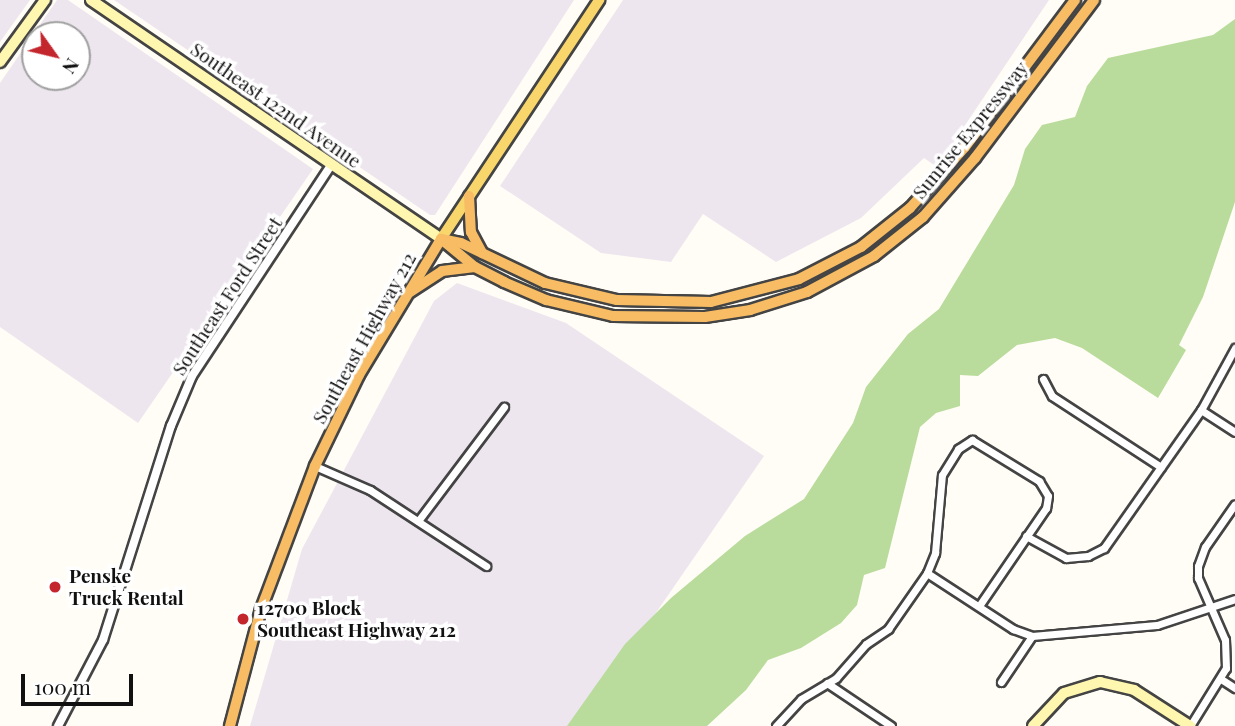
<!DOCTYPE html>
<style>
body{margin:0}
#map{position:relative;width:1235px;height:726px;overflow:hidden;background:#fffdf5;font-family:"Playfair Display",serif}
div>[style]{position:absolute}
.industrial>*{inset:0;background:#eee6ef}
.forest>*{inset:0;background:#b9dc9c}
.roads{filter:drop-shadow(2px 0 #444) drop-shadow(-2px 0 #444) drop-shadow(0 2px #444) drop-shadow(0 -2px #444)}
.minor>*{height:7px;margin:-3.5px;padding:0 3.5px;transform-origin:3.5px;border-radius:3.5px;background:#fff}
.tertiary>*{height:8px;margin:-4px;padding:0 4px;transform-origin:4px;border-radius:4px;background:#fff}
.secondary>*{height:10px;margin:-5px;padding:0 5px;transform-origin:5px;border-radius:5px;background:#fff6b0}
.primary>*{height:10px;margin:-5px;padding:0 5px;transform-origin:5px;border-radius:5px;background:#f9d66b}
.trunk>*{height:10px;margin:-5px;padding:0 5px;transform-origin:5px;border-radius:5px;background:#f7bc64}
.dots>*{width:19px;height:19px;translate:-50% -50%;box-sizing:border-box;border:4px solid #fff;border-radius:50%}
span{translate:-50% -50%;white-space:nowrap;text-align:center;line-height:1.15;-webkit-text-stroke:7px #fff;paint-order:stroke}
.street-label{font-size:19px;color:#111}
.poi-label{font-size:19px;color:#111;font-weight:700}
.left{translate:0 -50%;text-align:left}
.north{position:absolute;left:21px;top:21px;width:70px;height:70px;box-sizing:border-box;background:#fff;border:2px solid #a0a0a0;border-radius:50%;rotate:124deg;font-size:19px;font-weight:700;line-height:28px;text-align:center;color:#111}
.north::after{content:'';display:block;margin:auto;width:24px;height:32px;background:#c4262e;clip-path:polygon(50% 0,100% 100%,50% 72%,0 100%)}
.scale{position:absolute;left:21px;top:674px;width:112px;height:32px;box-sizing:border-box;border:4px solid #111;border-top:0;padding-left:9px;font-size:21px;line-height:24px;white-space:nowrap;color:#111;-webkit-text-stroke:5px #fff;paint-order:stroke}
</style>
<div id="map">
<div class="industrial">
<div style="clip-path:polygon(0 0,30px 0,0 42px)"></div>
<div style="clip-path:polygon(evenodd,57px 0,68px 0,313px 169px,138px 423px,0 327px,0 83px,57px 0,35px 35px,77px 35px,77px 77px,35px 77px,35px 35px)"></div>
<div style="clip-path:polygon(114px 0,574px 0,435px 215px,430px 215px)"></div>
<div style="clip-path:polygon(623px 0,1049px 0,937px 167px,924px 158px,861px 218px,776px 262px,703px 214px,671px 262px,601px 253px,500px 186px)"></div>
<div style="clip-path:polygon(457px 283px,566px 323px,764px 456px,578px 726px,250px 726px,302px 549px,434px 301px)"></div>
</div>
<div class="forest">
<div style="clip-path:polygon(1235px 19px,1235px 202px,1203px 297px,1179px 345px,1186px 350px,1158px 398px,1082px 348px,1055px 338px,1017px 345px,978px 376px,960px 375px,960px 406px,936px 413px,920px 427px,885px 568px,864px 575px,857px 605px,841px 623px,801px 648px,768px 660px,746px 690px,707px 726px,567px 726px,625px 644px,671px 598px,745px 536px,804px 499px,853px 423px,866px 387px,908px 334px,939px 309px,1014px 185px,1025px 149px,1042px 125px,1075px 117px,1087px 86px,1108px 58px,1213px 35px)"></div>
</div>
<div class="roads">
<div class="minor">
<div style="left:1043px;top:379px;width:19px;rotate:62deg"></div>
<div style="left:1052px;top:396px;width:130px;rotate:33.1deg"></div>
<div style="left:1201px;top:410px;width:40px;rotate:32.9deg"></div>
<div style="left:315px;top:466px;width:60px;rotate:23.6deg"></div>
<div style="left:370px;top:490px;width:139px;rotate:33.2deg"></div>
<div style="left:418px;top:521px;width:143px;rotate:-53deg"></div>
<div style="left:1026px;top:536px;width:46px;rotate:28.8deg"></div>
<div style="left:1066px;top:558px;width:22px;rotate:-5deg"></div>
<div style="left:1088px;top:556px;width:18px;rotate:-27deg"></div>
<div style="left:1104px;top:548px;width:169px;rotate:-54.9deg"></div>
<div style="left:1201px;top:410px;width:71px;rotate:-61.3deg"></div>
<div style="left:927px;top:573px;width:103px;rotate:33.1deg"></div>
<div style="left:1013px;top:629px;width:20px;rotate:20deg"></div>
<div style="left:1032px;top:636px;width:125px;rotate:-5deg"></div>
<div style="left:1157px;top:625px;width:82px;rotate:-18.4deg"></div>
<div style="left:1221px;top:679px;width:17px;rotate:33deg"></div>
<div style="left:1001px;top:682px;width:55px;rotate:-56deg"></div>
<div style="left:827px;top:683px;width:77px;rotate:33.9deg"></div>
<div style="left:776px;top:726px;width:37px;rotate:-47deg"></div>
<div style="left:801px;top:699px;width:41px;rotate:-31deg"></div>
<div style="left:836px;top:678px;width:45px;rotate:-48.6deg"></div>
<div style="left:866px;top:644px;width:27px;rotate:-34deg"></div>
<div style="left:888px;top:629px;width:68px;rotate:-55.1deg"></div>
<div style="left:927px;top:573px;width:22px;rotate:-68deg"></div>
<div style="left:935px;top:553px;width:78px;rotate:-84.9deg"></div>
<div style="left:942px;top:475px;width:31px;rotate:-58deg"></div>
<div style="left:958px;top:449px;width:17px;rotate:-33deg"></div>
<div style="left:972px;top:440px;width:79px;rotate:31.5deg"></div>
<div style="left:1039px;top:481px;width:17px;rotate:59deg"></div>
<div style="left:1048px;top:496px;width:12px;rotate:99deg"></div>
<div style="left:1046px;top:508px;width:119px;rotate:124.4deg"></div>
<div style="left:1190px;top:726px;width:68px;rotate:-58.2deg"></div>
<div style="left:1226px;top:668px;width:28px;rotate:-92deg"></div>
<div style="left:1225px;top:640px;width:68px;rotate:-113.5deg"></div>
<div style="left:1198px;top:578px;width:12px;rotate:-90deg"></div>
<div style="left:1198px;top:566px;width:20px;rotate:-70deg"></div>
<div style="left:1205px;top:547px;width:52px;rotate:-55.1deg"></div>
</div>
<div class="tertiary">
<div style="left:58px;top:726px;width:97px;rotate:-62.4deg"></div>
<div style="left:103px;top:640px;width:225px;rotate:-72.4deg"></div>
<div style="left:171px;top:426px;width:54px;rotate:-67.2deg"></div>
<div style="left:192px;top:376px;width:254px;rotate:-56.6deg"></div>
</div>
<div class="secondary">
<div style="left:91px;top:0;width:424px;rotate:34.3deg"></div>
<div style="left:0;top:62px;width:77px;rotate:-54deg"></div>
<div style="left:1033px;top:726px;width:45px;rotate:-46.8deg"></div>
<div style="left:1064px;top:693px;width:38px;rotate:-17deg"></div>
<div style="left:1100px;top:682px;width:35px;rotate:13deg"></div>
<div style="left:1134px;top:690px;width:67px;rotate:32.7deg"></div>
</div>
<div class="primary">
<div style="left:441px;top:239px;width:287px;rotate:-56.5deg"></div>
</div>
<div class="trunk">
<div style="left:469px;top:196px;width:36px;rotate:87deg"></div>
<div style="left:471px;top:232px;width:24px;rotate:62deg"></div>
<div style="left:441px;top:239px;width:44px;rotate:39.5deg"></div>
<div style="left:475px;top:267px;width:33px;rotate:27deg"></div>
<div style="left:504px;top:282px;width:46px;rotate:23.2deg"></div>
<div style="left:546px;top:300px;width:69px;rotate:13.4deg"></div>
<div style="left:613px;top:316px;width:92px;rotate:0.6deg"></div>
<div style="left:705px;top:317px;width:46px;rotate:-8.8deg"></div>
<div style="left:750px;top:310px;width:60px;rotate:-17.5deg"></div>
<div style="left:807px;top:292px;width:76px;rotate:-28.2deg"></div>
<div style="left:874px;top:256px;width:63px;rotate:-38.5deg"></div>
<div style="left:923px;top:217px;width:79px;rotate:-48.6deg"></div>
<div style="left:975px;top:158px;width:198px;rotate:-53deg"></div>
<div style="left:441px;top:239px;width:20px;rotate:11deg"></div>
<div style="left:461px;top:243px;width:93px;rotate:25.5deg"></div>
<div style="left:545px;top:283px;width:74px;rotate:13.3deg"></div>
<div style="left:617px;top:300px;width:94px;rotate:1.2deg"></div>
<div style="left:711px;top:302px;width:91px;rotate:-14.6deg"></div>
<div style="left:799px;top:279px;width:70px;rotate:-27.3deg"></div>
<div style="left:861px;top:247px;width:63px;rotate:-38.5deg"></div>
<div style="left:910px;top:208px;width:82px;rotate:-48deg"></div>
<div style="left:965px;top:147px;width:184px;rotate:-53.2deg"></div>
<div style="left:410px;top:292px;width:38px;rotate:-33deg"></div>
<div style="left:442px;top:271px;width:33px;rotate:-7deg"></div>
<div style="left:230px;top:726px;width:121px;rotate:-75.2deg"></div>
<div style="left:261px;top:609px;width:153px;rotate:-69.3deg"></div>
<div style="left:315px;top:466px;width:101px;rotate:-64.2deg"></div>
<div style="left:359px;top:375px;width:159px;rotate:-58.9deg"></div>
</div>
</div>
<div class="dots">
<div style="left:55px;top:587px;background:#c4262e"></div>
<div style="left:243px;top:619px;background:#c4262e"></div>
</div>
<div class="street-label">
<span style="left:276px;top:105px;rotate:35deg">Southeast 122nd Avenue</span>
<span style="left:970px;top:130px;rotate:-51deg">Sunrise Expressway</span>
<span style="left:227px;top:296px;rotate:-57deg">Southeast Ford Street</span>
<span style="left:364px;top:338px;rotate:-61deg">Southeast Highway 212</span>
</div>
<div class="poi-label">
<span class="left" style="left:69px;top:587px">Penske<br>Truck Rental</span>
<span class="left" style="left:257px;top:619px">12700 Block<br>Southeast Highway 212</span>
</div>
<div class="north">N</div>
<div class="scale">100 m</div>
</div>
